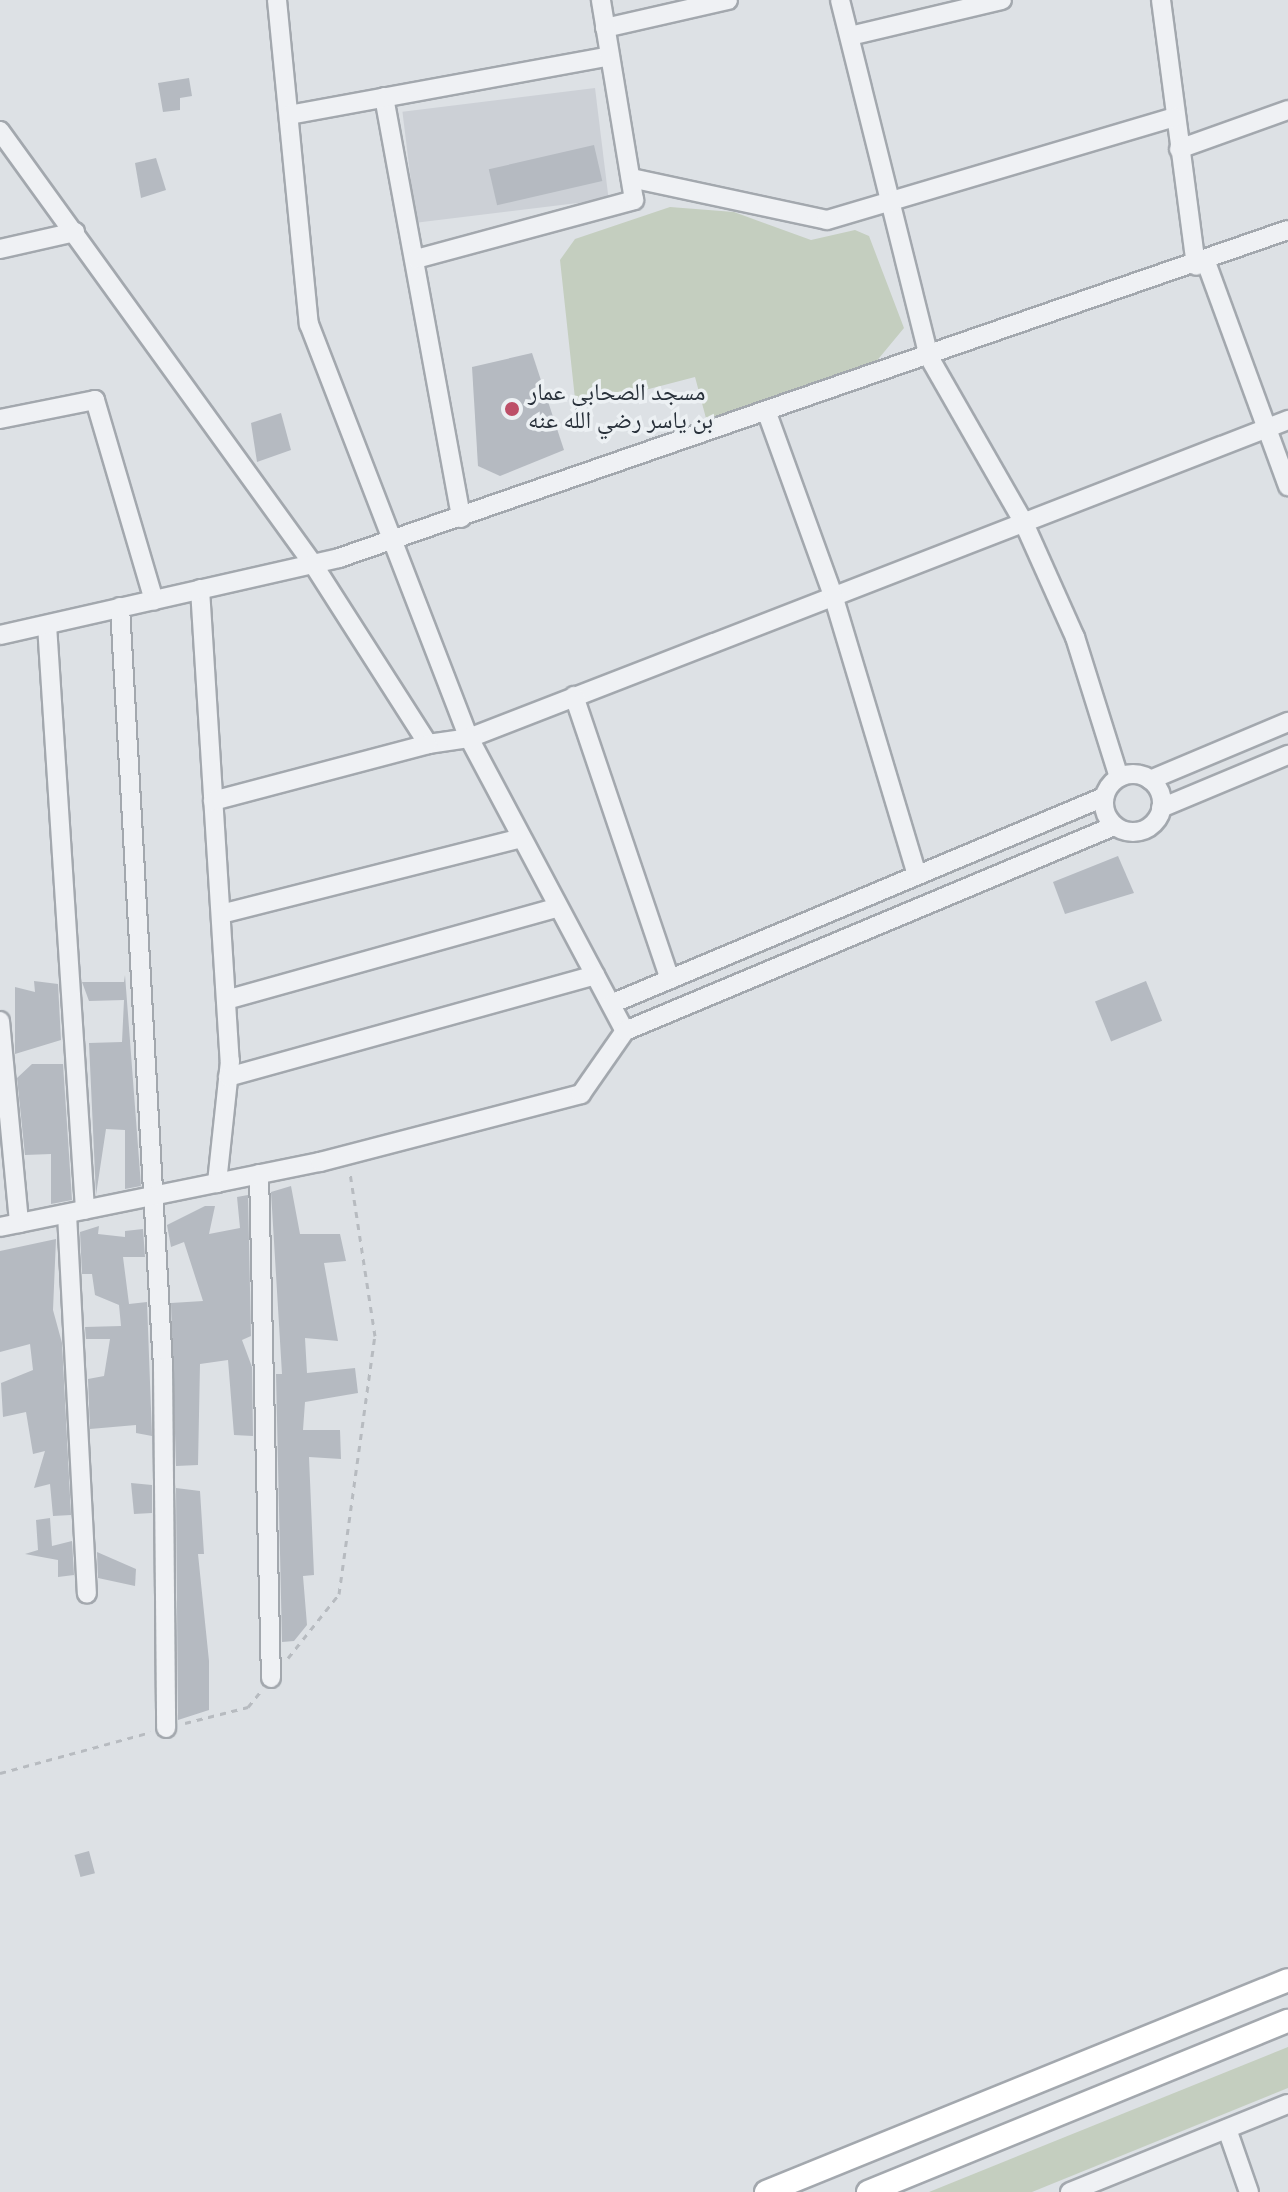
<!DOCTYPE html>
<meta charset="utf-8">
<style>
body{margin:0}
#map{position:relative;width:1288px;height:2192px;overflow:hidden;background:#dde1e5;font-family:Overpass,"Noto Naskh Arabic",sans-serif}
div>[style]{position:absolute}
.built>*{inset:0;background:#ccd0d6;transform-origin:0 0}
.green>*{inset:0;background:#c4cebf}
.building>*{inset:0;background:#b5bac1;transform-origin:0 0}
.path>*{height:3px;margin-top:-1.5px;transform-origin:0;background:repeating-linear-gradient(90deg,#b7bbc0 0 6px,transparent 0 12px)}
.roads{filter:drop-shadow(2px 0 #a3a8ae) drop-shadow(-2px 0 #a3a8ae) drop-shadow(0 2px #a3a8ae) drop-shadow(0 -2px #a3a8ae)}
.minor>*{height:18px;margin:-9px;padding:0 9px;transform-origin:9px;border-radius:9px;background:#eff1f4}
.minor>.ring{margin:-9px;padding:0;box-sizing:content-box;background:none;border:18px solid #eff1f4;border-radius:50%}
.major>*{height:22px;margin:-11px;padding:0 11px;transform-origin:11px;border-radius:11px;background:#fff}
.dots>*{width:22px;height:22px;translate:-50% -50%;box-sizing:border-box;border:4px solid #ecf0f3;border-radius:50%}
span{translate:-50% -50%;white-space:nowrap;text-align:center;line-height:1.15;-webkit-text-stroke:7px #ecf0f3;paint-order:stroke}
.poi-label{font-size:24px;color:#28303a}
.left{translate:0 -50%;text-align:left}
</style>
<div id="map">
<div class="built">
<div style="left:595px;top:88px;width:112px;height:194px;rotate:83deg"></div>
</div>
<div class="green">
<div style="clip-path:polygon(670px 207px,734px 212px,811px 240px,855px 230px,869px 236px,904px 328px,870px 369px,707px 422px,695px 377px,576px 408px,560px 260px,575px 239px)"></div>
<div style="clip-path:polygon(1288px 2047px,1288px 2088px,1032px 2192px,929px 2192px)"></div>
</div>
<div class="building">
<div style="clip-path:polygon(189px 78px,192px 96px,180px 98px,180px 110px,163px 112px,158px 83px)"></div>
<div style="left:594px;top:145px;width:37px;height:108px;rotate:77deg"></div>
<div style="clip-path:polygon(156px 158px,166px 190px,141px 198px,135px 163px)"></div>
<div style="clip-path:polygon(532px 353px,564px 450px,500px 476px,478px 466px,472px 367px)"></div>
<div style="clip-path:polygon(281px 413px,291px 450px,257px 462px,251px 423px)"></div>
<div style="clip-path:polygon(1118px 856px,1134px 893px,1065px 914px,1053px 882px)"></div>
<div style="clip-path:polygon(125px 975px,141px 1186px,125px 1189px,125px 1130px,106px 1129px,96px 1195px,89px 1043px,122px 1042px,124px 1000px,89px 1001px,82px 982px,124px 982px)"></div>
<div style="clip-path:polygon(34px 981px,58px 984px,61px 1040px,15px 1054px,15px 987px,35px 992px)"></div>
<div style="left:1146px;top:981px;width:43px;height:55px;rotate:68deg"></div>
<div style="clip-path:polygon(32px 1064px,63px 1064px,72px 1200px,51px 1204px,51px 1154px,25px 1155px,17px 1078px)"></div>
<div style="clip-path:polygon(291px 1186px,300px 1234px,340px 1234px,346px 1261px,324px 1263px,338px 1341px,305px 1338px,307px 1373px,355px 1368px,358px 1393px,305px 1402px,303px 1430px,340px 1430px,341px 1459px,309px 1457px,314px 1575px,303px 1576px,307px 1625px,294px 1641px,282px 1642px,276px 1374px,282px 1374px,271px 1192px)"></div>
<div style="clip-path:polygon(248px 1195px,251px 1336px,242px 1340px,252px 1367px,253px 1436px,234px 1435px,228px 1360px,200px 1364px,198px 1465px,176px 1466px,171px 1303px,203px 1301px,184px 1242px,171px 1247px,167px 1225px,205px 1206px,215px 1206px,209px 1234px,240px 1228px,237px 1197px)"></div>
<div style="clip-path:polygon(99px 1226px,98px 1234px,125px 1237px,125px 1231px,143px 1229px,145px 1257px,123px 1257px,129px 1304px,147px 1302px,152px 1436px,136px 1433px,136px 1425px,90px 1429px,88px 1379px,104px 1376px,110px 1339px,86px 1339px,85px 1327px,121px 1326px,119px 1305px,95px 1295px,92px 1274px,82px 1274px,80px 1232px)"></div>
<div style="clip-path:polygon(56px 1239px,53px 1310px,62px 1343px,71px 1515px,53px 1516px,50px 1484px,34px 1488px,45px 1451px,33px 1454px,26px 1412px,3px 1417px,1px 1383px,33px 1370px,30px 1344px,0 1352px,0 1251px)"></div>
<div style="clip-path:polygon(131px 1483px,152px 1485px,152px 1513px,134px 1514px)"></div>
<div style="clip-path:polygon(176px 1488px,200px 1491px,204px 1554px,198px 1554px,209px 1661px,209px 1710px,178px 1720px)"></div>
<div style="clip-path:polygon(50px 1518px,52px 1546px,72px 1541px,74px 1575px,58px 1577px,58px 1560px,25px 1554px,38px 1550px,36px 1520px)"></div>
<div style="clip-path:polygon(97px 1552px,136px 1569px,135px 1586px,98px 1578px)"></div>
<div style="left:89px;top:1851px;width:23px;height:15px;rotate:75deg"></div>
</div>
<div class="path">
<div style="left:288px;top:1658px;width:82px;rotate:-51.4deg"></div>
<div style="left:339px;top:1594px;width:260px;rotate:-82.1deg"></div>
<div style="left:375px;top:1336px;width:166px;rotate:-98.7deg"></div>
<div style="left:185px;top:1723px;width:65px;rotate:-14.3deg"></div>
<div style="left:248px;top:1707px;width:19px;rotate:-51deg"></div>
<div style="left:0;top:1773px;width:156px;rotate:-15.2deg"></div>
</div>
<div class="roads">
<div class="minor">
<div style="left:277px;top:0;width:326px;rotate:84.4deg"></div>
<div style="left:309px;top:324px;width:444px;rotate:68.9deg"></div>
<div style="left:469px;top:738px;width:332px;rotate:62deg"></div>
<div style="left:840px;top:0;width:368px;rotate:76deg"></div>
<div style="left:929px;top:357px;width:189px;rotate:60.2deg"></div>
<div style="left:1023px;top:521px;width:127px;rotate:65.9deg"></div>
<div style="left:1075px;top:637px;width:147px;rotate:72.6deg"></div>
<div style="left:1161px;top:0;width:268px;rotate:82.5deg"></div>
<div style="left:605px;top:28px;width:126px;rotate:-12.8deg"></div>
<div style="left:850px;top:36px;width:156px;rotate:-13.3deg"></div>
<div style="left:384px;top:97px;width:428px;rotate:79.6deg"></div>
<div style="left:289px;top:115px;width:326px;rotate:-10.4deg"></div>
<div style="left:0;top:131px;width:534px;rotate:54.14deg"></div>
<div style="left:313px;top:564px;width:214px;rotate:57.4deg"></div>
<div style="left:428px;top:744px;width:41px;rotate:-8.3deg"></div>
<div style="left:469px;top:738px;width:879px;rotate:-21.22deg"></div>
<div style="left:1179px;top:149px;width:116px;rotate:-19.7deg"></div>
<div style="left:631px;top:178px;width:200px;rotate:12.1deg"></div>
<div style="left:827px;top:220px;width:362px;rotate:-16.5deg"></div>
<div style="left:0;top:249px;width:77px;rotate:-12.8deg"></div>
<div style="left:416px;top:259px;width:226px;rotate:-15.1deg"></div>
<div style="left:634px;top:200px;width:203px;rotate:-99.4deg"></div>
<div style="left:1206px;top:262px;width:239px;rotate:69.9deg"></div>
<div style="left:767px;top:413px;width:194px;rotate:70.1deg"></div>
<div style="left:833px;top:595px;width:292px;rotate:73.3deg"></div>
<div style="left:0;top:419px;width:97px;rotate:-11.3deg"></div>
<div style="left:95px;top:400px;width:209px;rotate:73.6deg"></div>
<div style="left:200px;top:589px;width:473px;rotate:86.4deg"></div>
<div style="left:230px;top:1061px;width:123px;rotate:96.1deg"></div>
<div style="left:120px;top:607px;width:761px;rotate:86.76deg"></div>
<div style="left:163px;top:1367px;width:361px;rotate:89.5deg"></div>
<div style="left:47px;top:625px;width:586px;rotate:86.28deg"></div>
<div style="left:0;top:635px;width:348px;rotate:-12.8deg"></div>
<div style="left:339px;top:558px;width:1004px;rotate:-19.07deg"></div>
<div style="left:574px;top:696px;width:299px;rotate:71.3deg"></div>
<div class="ring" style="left:1104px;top:774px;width:40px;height:40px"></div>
<div style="left:1150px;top:780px;width:150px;rotate:-22.8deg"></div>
<div style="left:213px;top:801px;width:222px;rotate:-14.8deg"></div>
<div style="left:1161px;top:808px;width:138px;rotate:-22.7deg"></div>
<div style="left:221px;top:914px;width:309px;rotate:-14.2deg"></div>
<div style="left:226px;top:1000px;width:345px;rotate:-15.6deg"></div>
<div style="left:611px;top:1004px;width:535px;rotate:-22.78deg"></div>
<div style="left:0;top:1021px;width:203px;rotate:84.6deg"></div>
<div style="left:228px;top:1077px;width:381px;rotate:-15.5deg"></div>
<div style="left:259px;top:1174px;width:504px;rotate:88.64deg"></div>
<div style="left:67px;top:1214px;width:380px;rotate:87deg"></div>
<div style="left:0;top:1227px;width:327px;rotate:-11.5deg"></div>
<div style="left:320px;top:1162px;width:270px;rotate:-14.6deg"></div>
<div style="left:581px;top:1094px;width:77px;rotate:-55.1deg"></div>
<div style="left:625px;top:1031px;width:530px;rotate:-22.74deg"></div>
<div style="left:1227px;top:2129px;width:67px;rotate:70.8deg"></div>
<div style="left:1070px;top:2192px;width:235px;rotate:-22deg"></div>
</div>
<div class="major">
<div style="left:766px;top:2192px;width:563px;rotate:-22.1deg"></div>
<div style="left:868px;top:2192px;width:453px;rotate:-22.2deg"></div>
</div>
</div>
<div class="dots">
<div style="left:512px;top:409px;background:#bd4f68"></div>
</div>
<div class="poi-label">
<span class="left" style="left:528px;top:409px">مسجد الصحابي عمار<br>بن ياسر رضي الله عنه</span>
</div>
</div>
